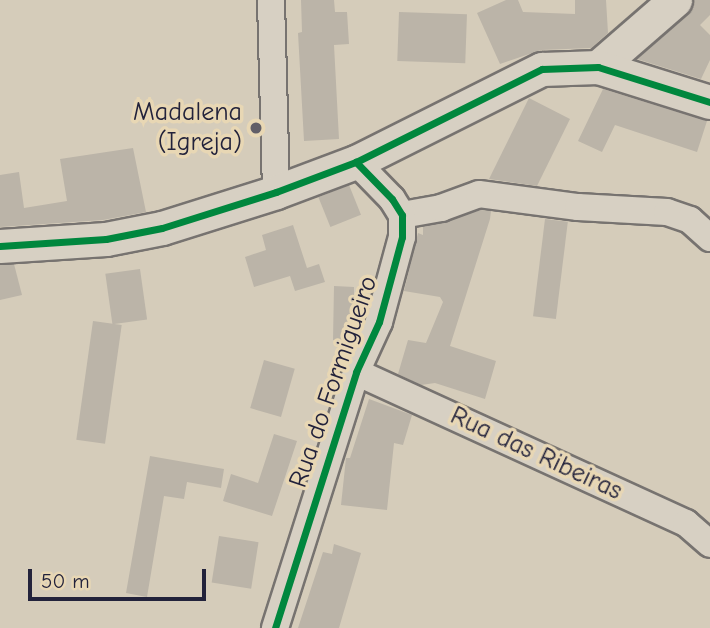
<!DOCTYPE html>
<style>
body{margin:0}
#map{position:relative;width:710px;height:628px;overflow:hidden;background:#d5ccba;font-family:"Comic Neue",sans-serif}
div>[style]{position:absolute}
.building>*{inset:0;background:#bbb4a8;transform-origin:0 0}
.roads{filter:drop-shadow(2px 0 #777370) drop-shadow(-2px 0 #777370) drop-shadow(0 2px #777370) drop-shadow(0 -2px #777370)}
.minor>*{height:26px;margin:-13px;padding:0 13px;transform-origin:13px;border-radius:13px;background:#d7d0c3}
.tertiary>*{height:33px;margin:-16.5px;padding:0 16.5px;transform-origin:16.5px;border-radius:16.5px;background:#d7d0c3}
.cycleway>*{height:7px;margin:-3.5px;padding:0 3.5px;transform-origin:3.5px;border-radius:3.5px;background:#00873e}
.dots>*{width:19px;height:19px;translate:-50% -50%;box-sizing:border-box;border:4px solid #e8d7b4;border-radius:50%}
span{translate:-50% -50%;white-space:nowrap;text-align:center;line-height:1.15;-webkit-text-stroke:7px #e8d7b4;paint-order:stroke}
.poi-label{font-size:26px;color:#22223b}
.right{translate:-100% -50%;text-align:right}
.street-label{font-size:26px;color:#22223b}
.scale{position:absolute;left:28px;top:569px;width:178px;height:32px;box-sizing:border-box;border:4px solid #22223b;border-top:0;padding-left:9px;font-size:21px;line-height:24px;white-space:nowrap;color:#22223b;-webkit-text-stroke:5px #e8d7b4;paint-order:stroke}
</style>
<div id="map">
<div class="building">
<div style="clip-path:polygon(301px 0,334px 0,335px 12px,347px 12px,349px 44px,334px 45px,339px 139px,304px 141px,298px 33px,302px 32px)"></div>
<div style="clip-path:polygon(506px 0,518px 0,523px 12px,575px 14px,575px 0,606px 0,608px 33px,591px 48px,541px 50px,500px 64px,477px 13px)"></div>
<div style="clip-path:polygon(694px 0,710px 0,710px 15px,700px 25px,710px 35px,710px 60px,701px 79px,637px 59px,688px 15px)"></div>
<div style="left:399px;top:12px;width:68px;height:49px;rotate:2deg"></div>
<div style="clip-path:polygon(603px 89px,707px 121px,697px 152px,615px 125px,602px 152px,578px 141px)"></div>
<div style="clip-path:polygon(529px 98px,570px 119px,537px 186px,489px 179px)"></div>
<div style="clip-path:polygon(133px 148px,146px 212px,103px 220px,0 227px,0 175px,19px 172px,24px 208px,67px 201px,60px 159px)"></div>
<div style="left:349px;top:185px;width:32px;height:33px;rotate:68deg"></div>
<div style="clip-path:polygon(481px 210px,491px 211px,490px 219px,450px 346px,496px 361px,485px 399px,435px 383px,421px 385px,398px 374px,408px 340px,426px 343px,443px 302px,440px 297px,404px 291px,418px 233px,423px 235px,423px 227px)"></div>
<div style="left:545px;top:219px;width:23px;height:98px;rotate:7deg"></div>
<div style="clip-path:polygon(293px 225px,307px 268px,319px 264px,325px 282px,295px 291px,290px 276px,254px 287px,245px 257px,266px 250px,262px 235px)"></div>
<div style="clip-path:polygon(14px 264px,22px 295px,0 300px,0 265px)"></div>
<div style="left:140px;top:269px;width:51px;height:35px;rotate:82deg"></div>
<div style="clip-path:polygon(334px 286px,354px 287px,354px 318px,363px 318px,353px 340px,333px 340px)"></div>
<div style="left:93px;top:321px;width:29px;height:120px;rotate:8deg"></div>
<div style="left:264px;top:360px;width:32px;height:50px;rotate:16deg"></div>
<div style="clip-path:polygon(369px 399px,412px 415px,403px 445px,394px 443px,387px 510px,341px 505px,346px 458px,350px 458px)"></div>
<div style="clip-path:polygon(274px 434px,297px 441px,272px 516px,223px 501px,231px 474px,258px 483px)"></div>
<div style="clip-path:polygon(150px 456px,224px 469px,221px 488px,187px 482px,184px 499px,164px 496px,147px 597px,126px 593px)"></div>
<div style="left:219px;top:536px;width:40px;height:47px;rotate:9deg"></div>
<div style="clip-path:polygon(334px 544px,361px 553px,339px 628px,298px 628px,323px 552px,332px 554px)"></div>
</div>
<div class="roads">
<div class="minor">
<div style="left:271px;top:0;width:192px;rotate:88.5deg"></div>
<div style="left:402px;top:215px;width:40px;rotate:-10deg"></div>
<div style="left:441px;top:208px;width:40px;rotate:-20.2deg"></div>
<div style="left:479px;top:194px;width:100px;rotate:7.5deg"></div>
<div style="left:578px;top:207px;width:89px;rotate:3.2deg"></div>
<div style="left:667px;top:212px;width:24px;rotate:19deg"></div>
<div style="left:690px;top:220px;width:27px;rotate:42deg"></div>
<div style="left:356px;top:372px;width:363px;rotate:24.6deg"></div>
<div style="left:686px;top:523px;width:32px;rotate:41deg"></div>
<div style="left:275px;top:628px;width:269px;rotate:-72.4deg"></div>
<div style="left:356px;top:372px;width:55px;rotate:-65.3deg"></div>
<div style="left:379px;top:322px;width:88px;rotate:-74.9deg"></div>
<div style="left:402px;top:237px;width:22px;rotate:-90deg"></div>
<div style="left:402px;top:215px;width:19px;rotate:-122deg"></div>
<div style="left:392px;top:199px;width:52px;rotate:-134.2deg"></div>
</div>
<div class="tertiary">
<div style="left:598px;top:67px;width:102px;rotate:-41deg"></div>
<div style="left:0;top:246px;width:106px;rotate:-3.8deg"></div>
<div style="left:106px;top:239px;width:57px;rotate:-11.1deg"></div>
<div style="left:162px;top:228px;width:120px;rotate:-17.5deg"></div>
<div style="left:276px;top:192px;width:85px;rotate:-20.6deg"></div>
<div style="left:356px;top:162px;width:208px;rotate:-26.6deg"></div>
<div style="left:542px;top:69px;width:56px;rotate:-2deg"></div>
<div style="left:598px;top:67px;width:117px;rotate:17.4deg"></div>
</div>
</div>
<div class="cycleway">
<div style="left:0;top:246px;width:106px;rotate:-3.8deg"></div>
<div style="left:106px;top:239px;width:57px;rotate:-11.1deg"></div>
<div style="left:162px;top:228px;width:120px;rotate:-17.5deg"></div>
<div style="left:276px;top:192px;width:85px;rotate:-20.6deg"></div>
<div style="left:356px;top:162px;width:208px;rotate:-26.6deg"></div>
<div style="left:542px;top:69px;width:56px;rotate:-2deg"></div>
<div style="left:598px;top:67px;width:117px;rotate:17.4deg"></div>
<div style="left:275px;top:628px;width:269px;rotate:-72.4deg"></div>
<div style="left:356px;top:372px;width:55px;rotate:-65.3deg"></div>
<div style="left:379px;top:322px;width:88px;rotate:-74.9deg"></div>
<div style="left:402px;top:237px;width:22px;rotate:-90deg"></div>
<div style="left:402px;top:215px;width:19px;rotate:-122deg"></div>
<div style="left:392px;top:199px;width:52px;rotate:-134.2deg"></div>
</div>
<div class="dots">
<div style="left:256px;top:128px;background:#615e67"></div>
</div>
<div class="poi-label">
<span class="right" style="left:242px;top:128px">Madalena<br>(Igreja)</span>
</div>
<div class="street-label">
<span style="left:334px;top:382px;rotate:-71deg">Rua do Formigueiro</span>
<span style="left:536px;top:454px;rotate:25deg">Rua das Ribeiras</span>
</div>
<div class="scale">50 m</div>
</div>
